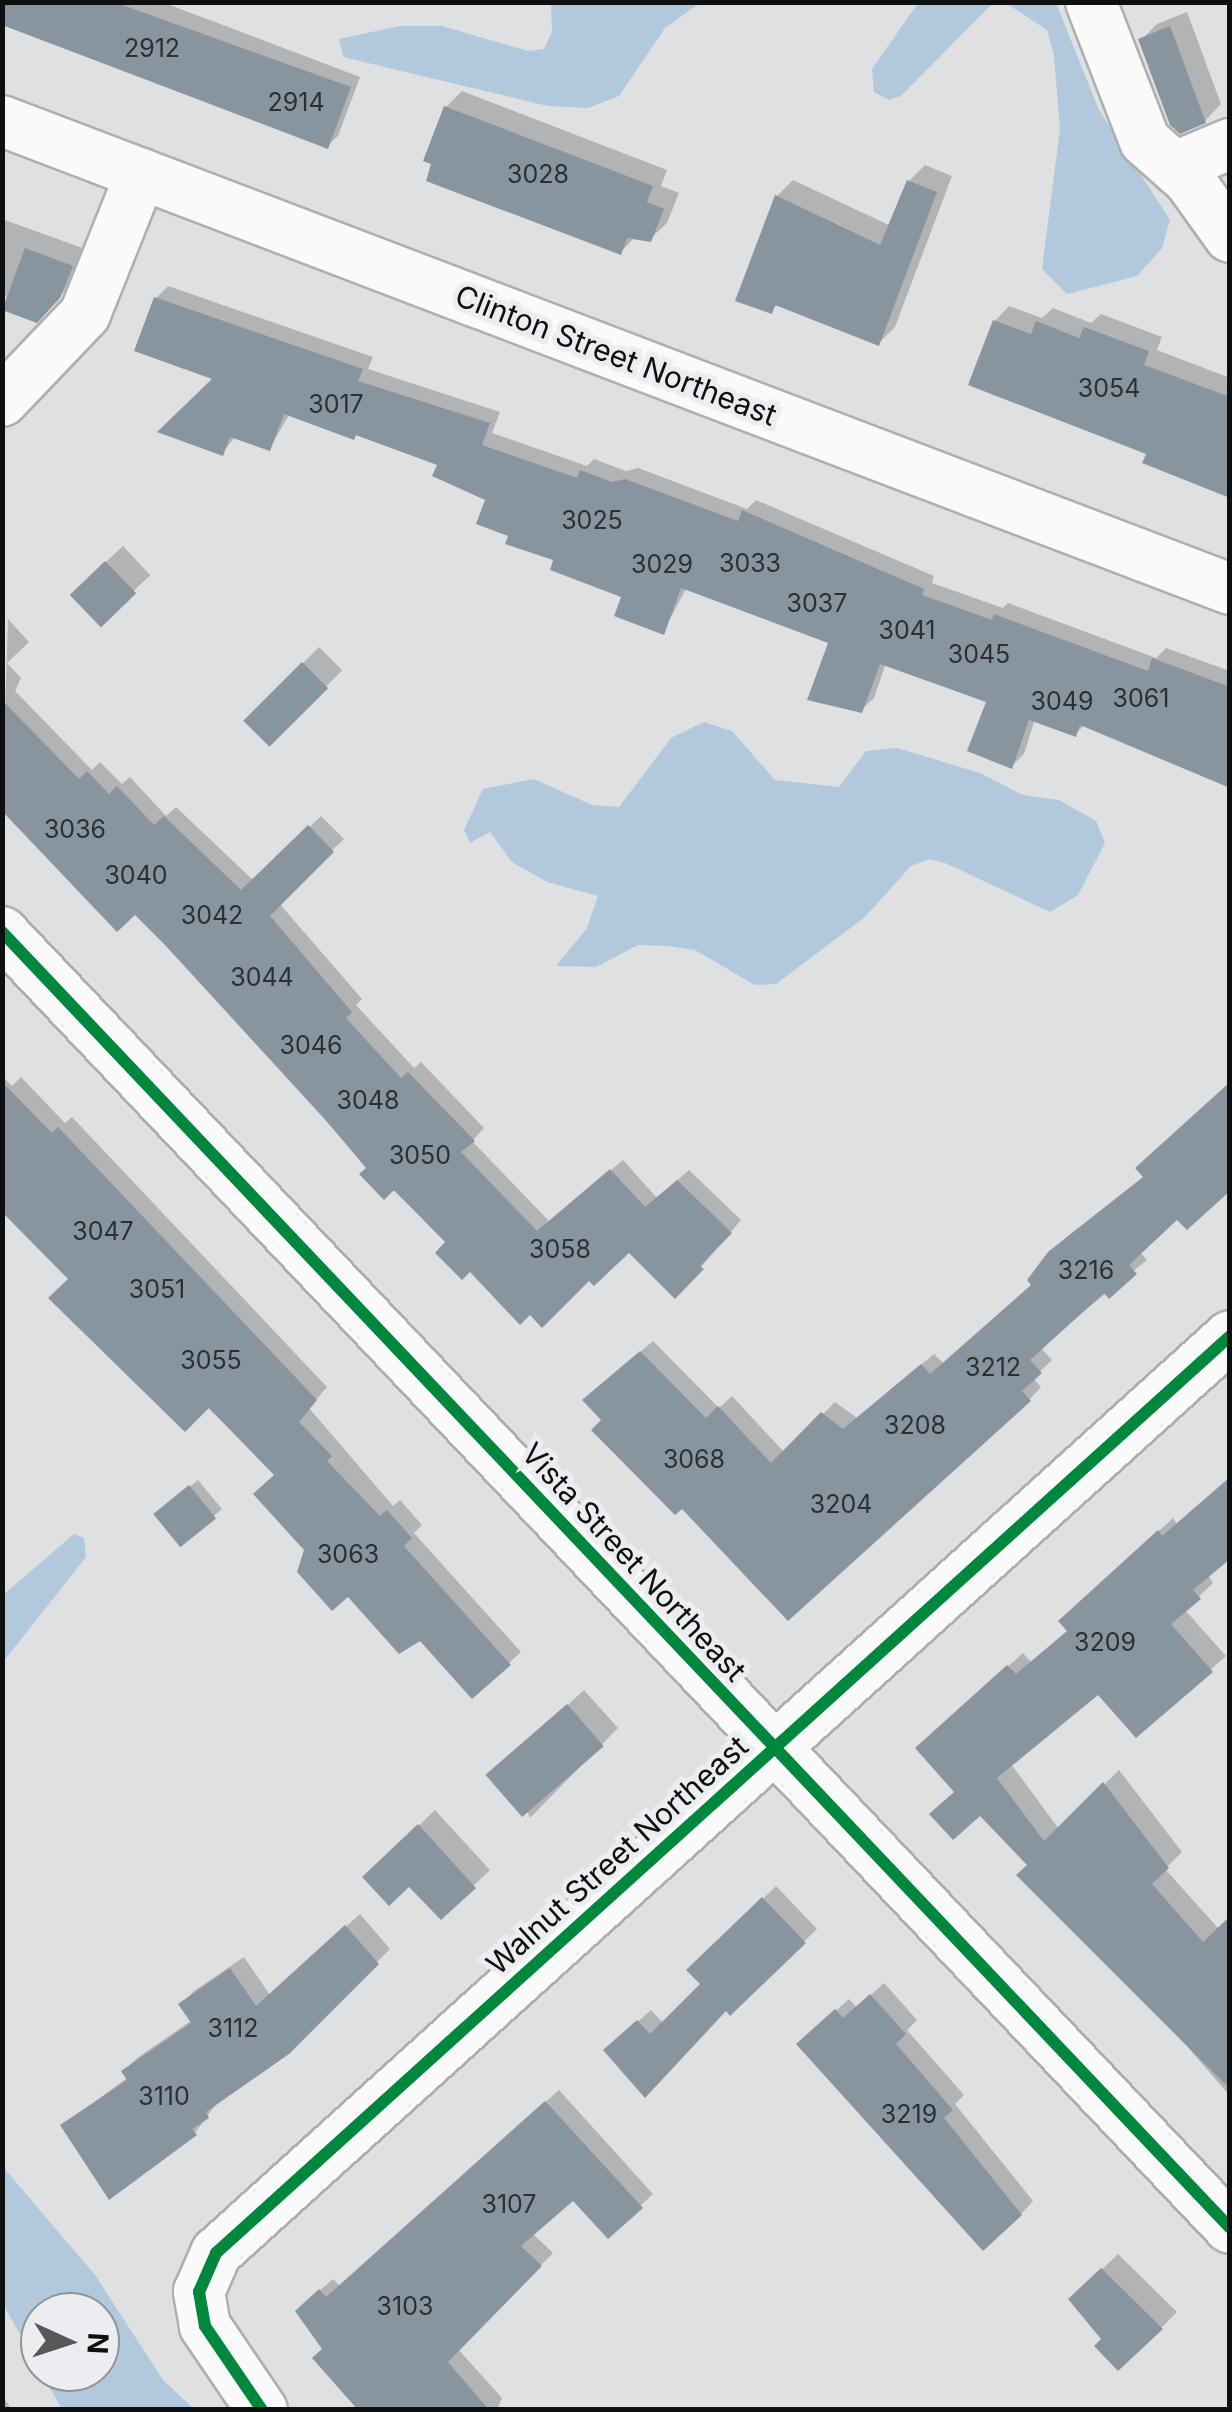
<!DOCTYPE html>
<style>
body{margin:0}
#map{position:relative;width:1232px;height:2412px;overflow:hidden;background:#dee0e2;font-family:Inter,sans-serif}
div>[style]{position:absolute}
.green>*{inset:0;background:#b2c8dc}
.shadow>*{inset:0;background:#0003;transform-origin:0 0}
.building>*{inset:0;background:#88959f;transform-origin:0 0}
.roads{filter:drop-shadow(2px 0 #aeb0b0) drop-shadow(-2px 0 #aeb0b0) drop-shadow(0 2px #aeb0b0) drop-shadow(0 -2px #aeb0b0)}
.minor>*{height:50px;margin:-25px;padding:0 25px;transform-origin:25px;border-radius:25px;background:#fafafb}
.rail>*{height:8px;margin-top:-4px;transform-origin:0;background:repeating-linear-gradient(90deg,#b2b3b3 0 20px,transparent 0 30px)}
.cycleway>*{height:12px;margin:-6px;padding:0 6px;transform-origin:6px;border-radius:6px;background:#00873e}
span{translate:-50% -50%;white-space:nowrap;text-align:center;line-height:1.15;-webkit-text-stroke:10px #ebedf0;paint-order:stroke}
.number-label{font-size:25px;color:#2c3034}
.number-label span{-webkit-text-stroke-width:0}
.street-label{font-size:30px;color:#0e0f10}
.frame{position:absolute;inset:0;border:5px solid #0e0f10;pointer-events:none}
.north{position:absolute;left:20px;top:2292px;width:100px;height:100px;box-sizing:border-box;background:#ebedf0;border:2px solid #939496;border-radius:50%;rotate:93deg;font-size:28px;font-weight:700;line-height:40px;text-align:center;color:#0e0f10}
.north::after{content:'';display:block;margin:auto;width:35px;height:45px;background:#57585a;clip-path:polygon(50% 0,100% 100%,50% 72%,0 100%)}
</style>
<div id="map">
<div class="green">
<div style="clip-path:polygon(551px 3px,700px 3px,665px 28px,619px 96px,588px 108px,548px 106px,343px 57px,339px 39px,400px 26px,442px 26px,528px 51px,544px 49px,552px 32px)"></div>
<div style="clip-path:polygon(918px 3px,993px 3px,901px 96px,889px 100px,874px 92px,872px 69px)"></div>
<div style="clip-path:polygon(1006px 3px,1056px 3px,1099px 110px,1170px 220px,1162px 248px,1137px 276px,1067px 294px,1042px 269px,1060px 129px,1054px 56px,1047px 30px)"></div>
<div style="clip-path:polygon(704px 722px,732px 731px,775px 780px,839px 787px,866px 751px,897px 748px,980px 773px,1023px 795px,1059px 800px,1096px 821px,1105px 843px,1078px 895px,1050px 912px,945px 863px,929px 859px,911px 866px,865px 917px,776px 984px,755px 985px,695px 950px,667px 946px,638px 945px,596px 967px,556px 966px,587px 928px,598px 896px,547px 882px,512px 862px,490px 832px,470px 843px,464px 830px,483px 789px,534px 779px,592px 805px,619px 807px,671px 738px)"></div>
<div style="clip-path:polygon(74px 1534px,84px 1538px,86px 1557px,3px 1662px,3px 1595px)"></div>
<div style="clip-path:polygon(3px 2167px,95px 2275px,163px 2380px,194px 2409px,62px 2409px,41px 2372px,100px 2372px,100px 2312px,40px 2312px,40px 2370px,3px 2304px)"></div>
</div>
<div class="shadow">
<div style="clip-path:polygon(2px 2px,162px 2px,360px 77px,338px 136px,327px 146px)"></div>
<div style="clip-path:polygon(1187px 12px,1221px 104px,1205px 121px,1141px 40px,1157px 24px)"></div>
<div style="clip-path:polygon(462px 91px,667px 170px,661px 186px,679px 193px,667px 223px,650px 239px,635px 237px,621px 252px,446px 107px)"></div>
<div style="clip-path:polygon(925px 165px,952px 176px,895px 327px,879px 343px,778px 304px,771px 311px,739px 299px,777px 196px,793px 180px,891px 226px,909px 181px)"></div>
<div style="clip-path:polygon(2px 219px,88px 250px,76px 279px,36px 320px,2px 293px)"></div>
<div style="clip-path:polygon(168px 286px,373px 357px,368px 369px,500px 412px,492px 433px,587px 466px,594px 459px,626px 471px,638px 468px,747px 509px,756px 500px,934px 576px,932px 583px,1003px 608px,1008px 603px,1156px 658px,1166px 648px,1230px 671px,1230px 778px,1085px 725px,1075px 734px,1035px 719px,1024px 754px,1012px 766px,989px 700px,886px 663px,874px 698px,861px 710px,811px 698px,831px 641px,687px 587px,663px 632px,624px 596px,511px 534px,488px 499px,440px 464px,290px 413px,270px 448px,236px 436px,222px 453px,216px 378px,156px 298px)"></div>
<div style="clip-path:polygon(1009px 306px,1042px 318px,1053px 308px,1091px 323px,1101px 314px,1162px 337px,1157px 350px,1230px 378px,1230px 494px,1149px 453px,995px 321px)"></div>
<div style="left:123px;top:546px;width:40px;height:70px;rotate:47deg"></div>
<div style="clip-path:polygon(8px 619px,29px 642px,7px 663px,21px 678px,15px 691px,92px 770px,100px 762px,122px 784px,130px 777px,166px 816px,176px 807px,254px 881px,321px 816px,344px 839px,279px 903px,362px 999px,356px 1005px,414px 1068px,421px 1062px,484px 1128px,472px 1141px,550px 1222px,623px 1160px,657px 1198px,689px 1170px,741px 1220px,686px 1285px,629px 1250px,589px 1277px,449px 1242px,369px 1168px,135px 912px,2px 806px)"></div>
<div style="left:319px;top:647px;width:33px;height:104px;rotate:45deg"></div>
<div style="clip-path:polygon(2px 1076px,12px 1086px,21px 1077px,65px 1123px,72px 1117px,327px 1387px,309px 1408px,393px 1506px,400px 1500px,422px 1525px,414px 1533px,521px 1652px,509px 1663px,420px 1638px,307px 1549px,277px 1475px,2px 1208px)"></div>
<div style="clip-path:polygon(1145px 1176px,1177px 1216px,1140px 1252px,1147px 1260px,1040px 1347px,1052px 1360px,1033px 1378px,1041px 1387px,1030px 1399px,788px 1617px,604px 1420px,597px 1389px,653px 1341px,719px 1408px,732px 1396px,785px 1453px,835px 1402px,857px 1418px,934px 1354px,944px 1364px,1034px 1284px,1063px 1240px)"></div>
<div style="clip-path:polygon(198px 1480px,222px 1509px,182px 1543px,165px 1507px)"></div>
<div style="clip-path:polygon(1173px 1518px,1213px 1583px,1185px 1610px,1226px 1656px,1136px 1735px,1098px 1692px,1011px 1764px,1059px 1829px,1119px 1770px,1182px 1852px,1165px 1869px,1219px 1929px,1230px 1919px,1230px 2096px,1030px 1865px,957px 1791px,932px 1734px,1023px 1653px,1031px 1662px,1069px 1630px,1076px 1607px)"></div>
<div style="clip-path:polygon(584px 1690px,618px 1728px,530px 1818px,507px 1761px)"></div>
<div style="clip-path:polygon(435px 1810px,490px 1870px,441px 1917px,410px 1884px,366px 1877px)"></div>
<div style="clip-path:polygon(776px 1886px,817px 1929px,730px 2012px,726px 2008px,645px 2094px,619px 2038px,651px 2010px,664px 2024px,704px 1984px,690px 1970px)"></div>
<div style="clip-path:polygon(360px 1914px,390px 1949px,287px 2052px,219px 2100px,195px 2133px,63px 2126px,128px 2077px,124px 2071px,137px 2058px,192px 2020px,181px 2004px,194px 1991px,244px 1957px,270px 1995px)"></div>
<div style="clip-path:polygon(884px 1983px,917px 2020px,907px 2030px,964px 2095px,955px 2104px,1033px 2201px,1021px 2214px,812px 2032px,849px 1999px,857px 2008px)"></div>
<div style="clip-path:polygon(559px 2090px,653px 2194px,609px 2235px,573px 2197px,532px 2233px,553px 2253px,458px 2349px,502px 2398px,497px 2410px,395px 2410px,325px 2349px,310px 2299px,333px 2279px,340px 2286px)"></div>
<div style="clip-path:polygon(1118px 2254px,1177px 2312px,1161px 2328px,1104px 2339px,1071px 2299px)"></div>
</div>
<div class="building">
<div style="clip-path:polygon(2px 2px,114px 2px,351px 87px,328px 149px,2px 25px)"></div>
<div style="clip-path:polygon(1170px 26px,1206px 123px,1180px 134px,1170px 125px,1138px 39px)"></div>
<div style="clip-path:polygon(444px 106px,653px 186px,647px 202px,664px 209px,651px 242px,627px 238px,621px 255px,426px 181px,431px 164px,423px 161px)"></div>
<div style="clip-path:polygon(907px 180px,937px 192px,879px 346px,775px 305px,772px 314px,735px 301px,775px 195px,880px 245px)"></div>
<div style="clip-path:polygon(25px 248px,73px 266px,60px 298px,37px 323px,2px 310px)"></div>
<div style="clip-path:polygon(154px 297px,363px 369px,358px 381px,490px 423px,482px 445px,577px 478px,580px 470px,612px 482px,625px 479px,738px 521px,742px 510px,924px 589px,922px 595px,992px 620px,994px 614px,1148px 671px,1152px 658px,1230px 687px,1230px 788px,1080px 725px,1076px 737px,1029px 720px,1012px 769px,967px 751px,986px 702px,880px 664px,862px 713px,807px 700px,828px 643px,681px 588px,664px 635px,614px 616px,621px 597px,550px 570px,553px 560px,505px 544px,508px 536px,476px 524px,485px 500px,432px 476px,437px 465px,356px 435px,354px 440px,284px 414px,270px 451px,230px 437px,223px 456px,157px 432px,212px 379px,134px 351px)"></div>
<div style="clip-path:polygon(993px 320px,1031px 334px,1036px 321px,1079px 338px,1084px 327px,1149px 351px,1144px 365px,1230px 397px,1230px 498px,1142px 463px,1146px 454px,968px 385px)"></div>
<div style="left:105px;top:561px;width:45px;height:49px;rotate:46deg"></div>
<div style="left:302px;top:662px;width:37px;height:83px;rotate:45deg"></div>
<div style="clip-path:polygon(2px 700px,79px 779px,87px 771px,109px 794px,117px 786px,154px 825px,164px 816px,241px 890px,308px 825px,334px 852px,270px 916px,352px 1012px,346px 1018px,401px 1078px,408px 1072px,475px 1141px,461px 1152px,537px 1231px,610px 1169px,645px 1207px,677px 1180px,732px 1233px,700px 1266px,704px 1269px,675px 1299px,629px 1253px,594px 1286px,589px 1281px,542px 1328px,530px 1315px,520px 1325px,470px 1272px,462px 1280px,435px 1253px,445px 1242px,394px 1190px,384px 1200px,359px 1174px,366px 1168px,324px 1118px,166px 946px,135px 915px,117px 932px,2px 811px)"></div>
<div style="clip-path:polygon(2px 1082px,52px 1133px,58px 1127px,317px 1400px,299px 1422px,332px 1456px,327px 1461px,380px 1516px,387px 1510px,412px 1538px,404px 1546px,511px 1665px,472px 1699px,420px 1641px,399px 1654px,348px 1597px,332px 1611px,297px 1572px,304px 1550px,253px 1494px,274px 1475px,209px 1408px,185px 1432px,48px 1298px,68px 1279px,2px 1212px)"></div>
<div style="clip-path:polygon(1230px 1082px,1230px 1191px,1187px 1230px,1177px 1220px,1129px 1265px,1137px 1274px,1109px 1299px,1104px 1293px,1030px 1360px,1042px 1373px,1022px 1391px,1031px 1401px,788px 1621px,682px 1509px,675px 1515px,591px 1430px,601px 1420px,582px 1400px,640px 1351px,706px 1418px,718px 1406px,771px 1463px,821px 1412px,843px 1429px,921px 1364px,930px 1374px,1031px 1285px,1027px 1280px,1048px 1252px,1143px 1177px,1135px 1168px)"></div>
<div style="clip-path:polygon(1230px 1477px,1230px 1559px,1193px 1590px,1201px 1599px,1171px 1624px,1213px 1672px,1136px 1738px,1098px 1695px,997px 1778px,1044px 1841px,1103px 1782px,1169px 1868px,1152px 1884px,1203px 1942px,1230px 1916px,1230px 2089px,1016px 1875px,1027px 1865px,980px 1816px,953px 1840px,929px 1814px,954px 1792px,915px 1748px,1007px 1665px,1016px 1674px,1067px 1631px,1058px 1621px,1158px 1530px,1162px 1536px)"></div>
<div style="left:189px;top:1485px;width:43px;height:46px;rotate:51deg"></div>
<div style="left:567px;top:1704px;width:56px;height:108px;rotate:49deg"></div>
<div style="clip-path:polygon(418px 1824px,476px 1888px,441px 1920px,409px 1887px,389px 1906px,362px 1877px)"></div>
<div style="clip-path:polygon(762px 1897px,806px 1943px,730px 2016px,726px 2011px,645px 2098px,603px 2050px,637px 2020px,650px 2034px,700px 1984px,686px 1970px)"></div>
<div style="clip-path:polygon(345px 1925px,379px 1964px,289px 2054px,206px 2112px,209px 2118px,192px 2129px,197px 2135px,109px 2200px,60px 2125px,127px 2080px,121px 2071px,191px 2023px,178px 2004px,230px 1968px,256px 2006px)"></div>
<div style="clip-path:polygon(870px 1994px,906px 2034px,896px 2044px,953px 2110px,944px 2118px,1022px 2215px,983px 2251px,796px 2044px,835px 2009px,843px 2018px)"></div>
<div style="clip-path:polygon(545px 2101px,643px 2208px,608px 2239px,573px 2201px,521px 2246px,542px 2266px,448px 2362px,489px 2410px,358px 2410px,312px 2358px,322px 2349px,295px 2311px,319px 2289px,326px 2297px)"></div>
<div style="clip-path:polygon(1101px 2268px,1163px 2329px,1118px 2371px,1094px 2346px,1101px 2339px,1068px 2299px)"></div>
</div>
<div class="roads">
<div class="minor">
<div style="left:1091px;top:2px;width:149px;rotate:68.8deg"></div>
<div style="left:1145px;top:141px;width:59px;rotate:41.6deg"></div>
<div style="left:1189px;top:180px;width:70px;rotate:54.3deg"></div>
<div style="left:2px;top:121px;width:1314px;rotate:20.86deg"></div>
<div style="left:1175px;top:167px;width:60px;rotate:-22.7deg"></div>
<div style="left:2px;top:401px;width:120px;rotate:-46.3deg"></div>
<div style="left:85px;top:314px;width:151px;rotate:-68.2deg"></div>
<div style="left:2px;top:932px;width:1785px;rotate:46.54deg"></div>
<div style="left:262px;top:2410px;width:102px;rotate:-124.2deg"></div>
<div style="left:205px;top:2326px;width:35px;rotate:-100deg"></div>
<div style="left:199px;top:2292px;width:43px;rotate:-66.4deg"></div>
<div style="left:216px;top:2253px;width:1367px;rotate:-42.12deg"></div>
</div>
</div>
<div class="rail">
<div style="left:2px;top:2402px;width:9px;rotate:58deg"></div>
</div>
<div class="cycleway">
<div style="left:2px;top:932px;width:1785px;rotate:46.54deg"></div>
<div style="left:262px;top:2410px;width:102px;rotate:-124.2deg"></div>
<div style="left:205px;top:2326px;width:35px;rotate:-100deg"></div>
<div style="left:199px;top:2292px;width:43px;rotate:-66.4deg"></div>
<div style="left:216px;top:2253px;width:1367px;rotate:-42.12deg"></div>
</div>
<div class="number-label">
<span style="left:152px;top:48px">2912</span>
<span style="left:296px;top:102px">2914</span>
<span style="left:538px;top:174px">3028</span>
<span style="left:1109px;top:388px">3054</span>
<span style="left:336px;top:404px">3017</span>
<span style="left:592px;top:520px">3025</span>
<span style="left:750px;top:563px">3033</span>
<span style="left:662px;top:564px">3029</span>
<span style="left:817px;top:603px">3037</span>
<span style="left:907px;top:630px">3041</span>
<span style="left:979px;top:654px">3045</span>
<span style="left:1141px;top:698px">3061</span>
<span style="left:1062px;top:701px">3049</span>
<span style="left:75px;top:829px">3036</span>
<span style="left:136px;top:875px">3040</span>
<span style="left:212px;top:915px">3042</span>
<span style="left:262px;top:977px">3044</span>
<span style="left:311px;top:1045px">3046</span>
<span style="left:368px;top:1100px">3048</span>
<span style="left:420px;top:1155px">3050</span>
<span style="left:103px;top:1231px">3047</span>
<span style="left:560px;top:1249px">3058</span>
<span style="left:1086px;top:1270px">3216</span>
<span style="left:157px;top:1289px">3051</span>
<span style="left:211px;top:1360px">3055</span>
<span style="left:993px;top:1367px">3212</span>
<span style="left:915px;top:1425px">3208</span>
<span style="left:694px;top:1459px">3068</span>
<span style="left:841px;top:1504px">3204</span>
<span style="left:348px;top:1554px">3063</span>
<span style="left:1105px;top:1642px">3209</span>
<span style="left:233px;top:2028px">3112</span>
<span style="left:164px;top:2096px">3110</span>
<span style="left:909px;top:2114px">3219</span>
<span style="left:509px;top:2204px">3107</span>
<span style="left:405px;top:2306px">3103</span>
</div>
<div class="street-label">
<span style="left:616px;top:355px;rotate:21deg">Clinton Street Northeast</span>
<span style="left:634px;top:1562px;rotate:47deg">Vista Street Northeast</span>
<span style="left:617px;top:1855px;rotate:-42deg">Walnut Street Northeast</span>
</div>
<div class="frame"></div>
<div class="north">N</div>
</div>
